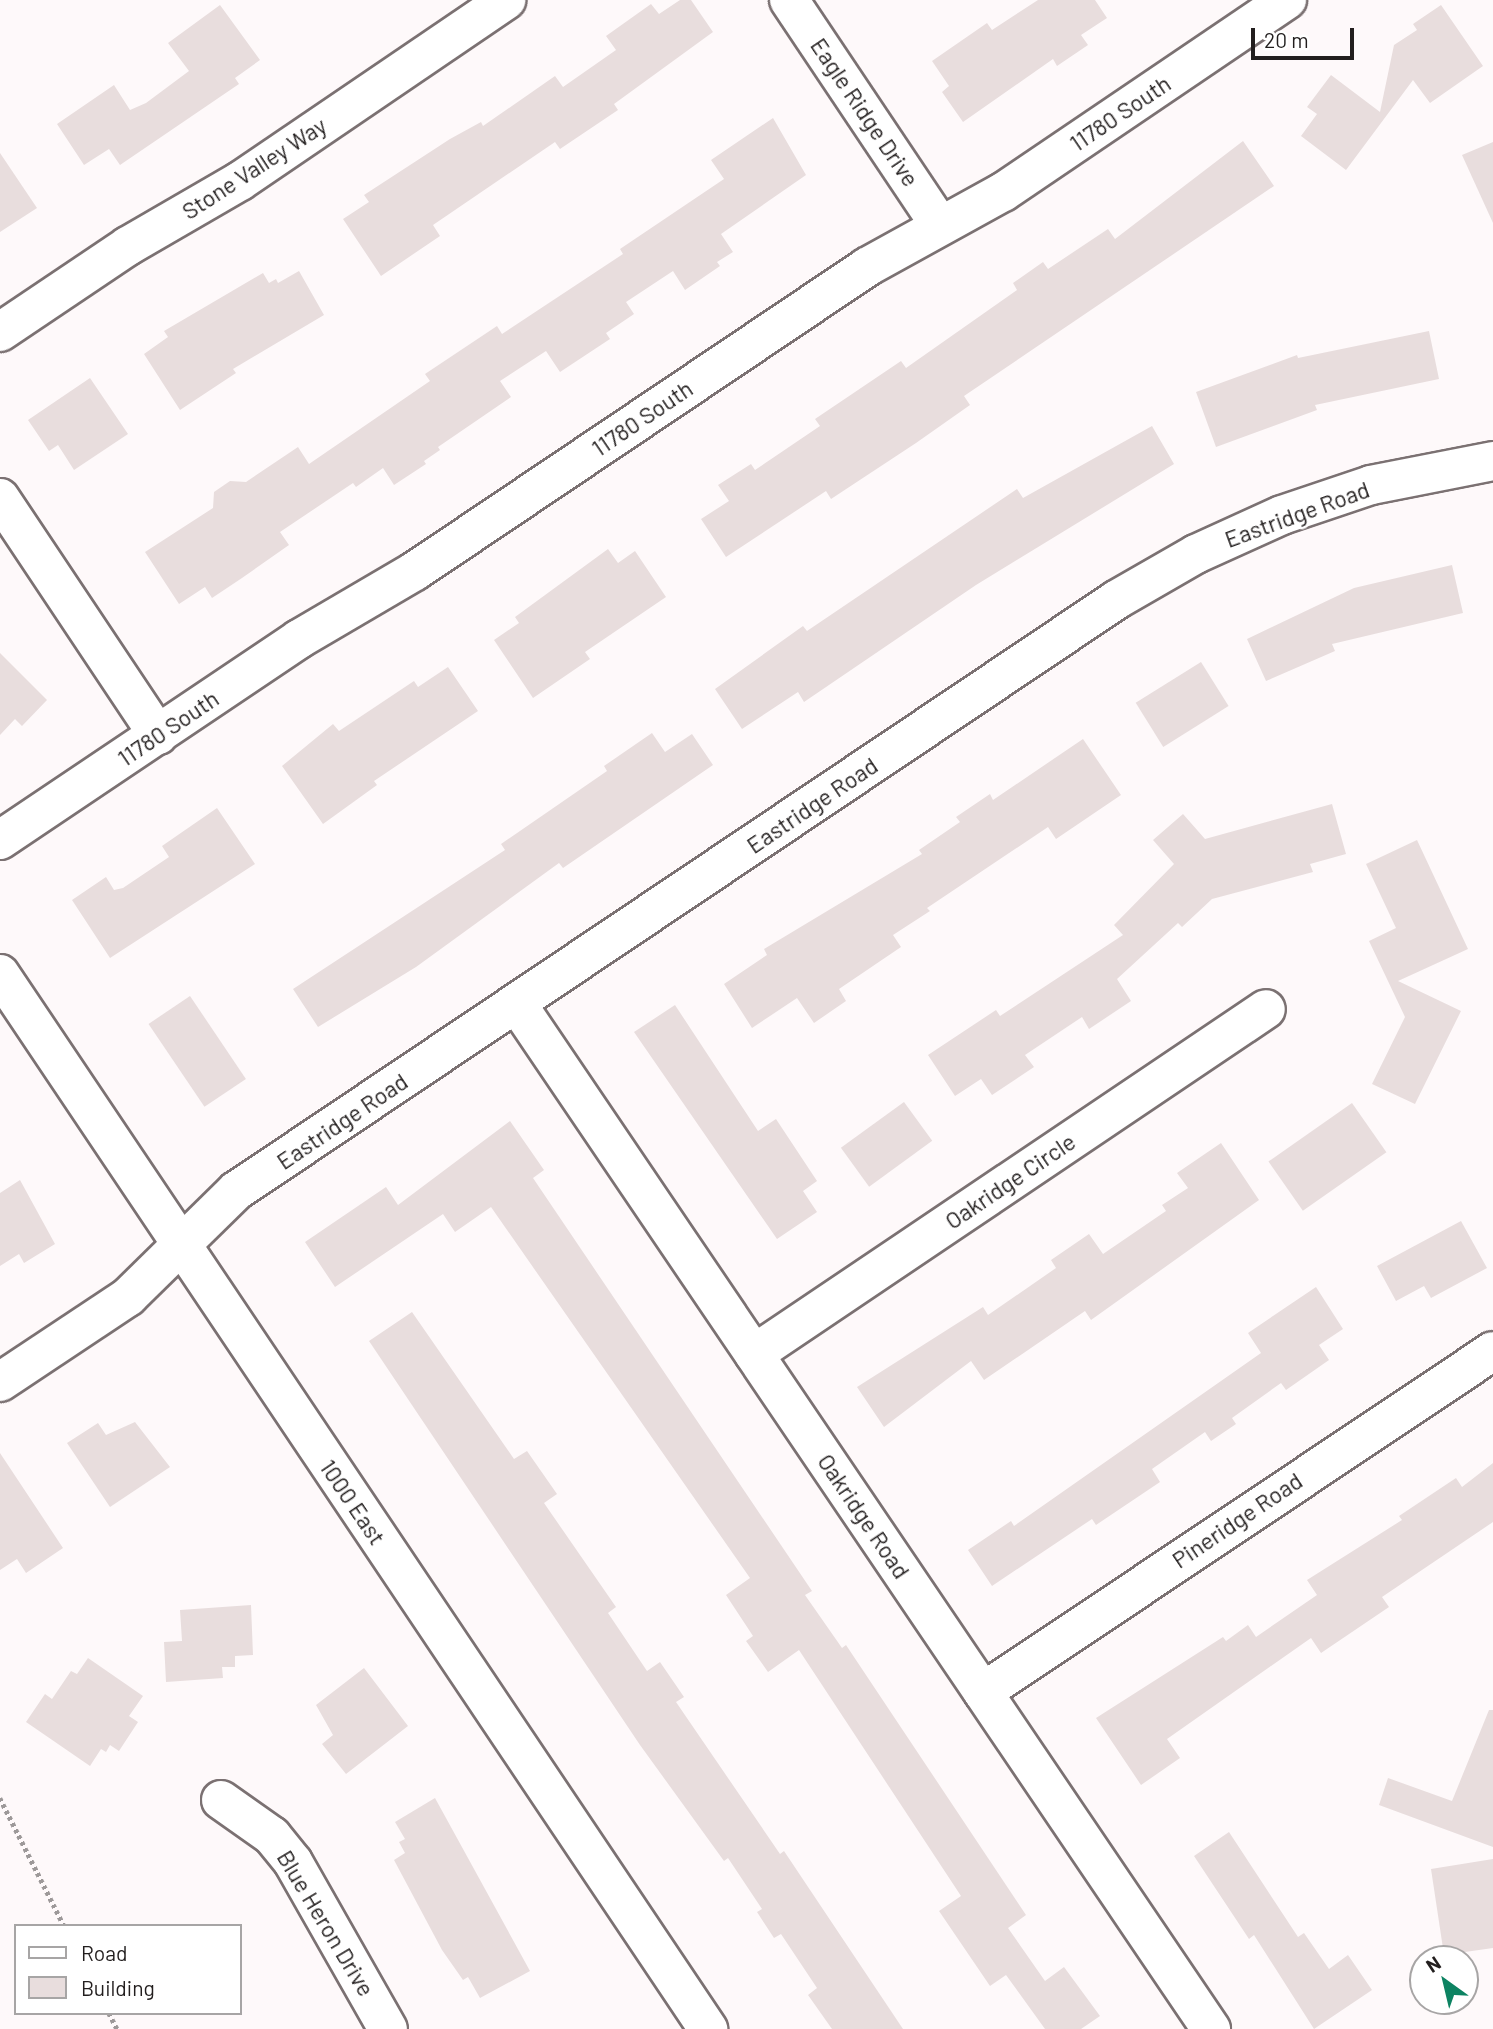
<!DOCTYPE html>
<style>
body{margin:0}
#map{position:relative;width:1493px;height:2029px;overflow:hidden;background:#fef9fa;font-family:Barlow,sans-serif}
div>[style]{position:absolute}
.building>*{inset:0;background:#e8dddd;transform-origin:0 0}
.path>*{height:4.5px;margin-top:-2.25px;transform-origin:0;background:repeating-linear-gradient(90deg,#9d9999 0 3.5px,transparent 0 7px)}
.roads{filter:drop-shadow(2px 0 #7b7172) drop-shadow(-2px 0 #7b7172) drop-shadow(0 2px #7b7172) drop-shadow(0 -2px #7b7172)}
.minor>*{height:38px;margin:-19px;padding:0 19px;transform-origin:19px;border-radius:19px;background:#fff}
.tertiary>*{height:38px;margin:-19px;padding:0 19px;transform-origin:19px;border-radius:19px;background:#fff}
span{translate:-50% -50%;white-space:nowrap;text-align:center;line-height:1.15;-webkit-text-stroke:5px #fff;paint-order:stroke}
.street-label{font-size:23px;color:#221e1e}
.legend{position:absolute;left:14px;top:1924px;width:228px;height:91px;box-sizing:border-box;background:#fff;border:2px solid #a7a5a5;margin:0;padding:9px 12px;list-style:none;font-size:21px;color:#221e1e}
.legend li{display:flex;align-items:center;gap:14px;height:35px}
.legend b{width:35px;border:2px solid #a7a5a5}
.north{position:absolute;left:1409px;top:1945px;width:70px;height:70px;box-sizing:border-box;background:#fff;border:2px solid #a7a5a5;border-radius:50%;rotate:326deg;font-size:19px;font-weight:700;line-height:28px;text-align:center;color:#221e1e}
.north::after{content:'';display:block;margin:auto;width:24px;height:32px;background:#0d8362;clip-path:polygon(50% 0,100% 100%,50% 72%,0 100%)}
.scale{position:absolute;left:1251px;top:28px;width:103px;height:32px;box-sizing:border-box;border:4px solid #221e1e;border-top:0;padding-left:9px;font-size:21px;line-height:24px;white-space:nowrap;color:#221e1e;-webkit-text-stroke:5px #fff;paint-order:stroke}
</style>
<div id="map">
<div class="building">
<div style="clip-path:polygon(680px 0,691px 0,713px 32px,614px 104px,618px 110px,560px 149px,555px 142px,433px 225px,440px 236px,381px 276px,343px 219px,369px 202px,364px 195px,450px 139px,481px 122px,483px 126px,555px 76px,563px 87px,616px 50px,606px 36px,651px 4px,659px 14px)"></div>
<div style="clip-path:polygon(1038px 0,1095px 0,1107px 18px,1081px 35px,1088px 45px,1057px 66px,1053px 59px,963px 122px,942px 92px,949px 86px,932px 61px,987px 23px,992px 30px)"></div>
<div style="clip-path:polygon(220px 5px,260px 60px,235px 78px,239px 84px,120px 165px,109px 149px,84px 165px,57px 124px,114px 85px,130px 110px,146px 103px,189px 71px,168px 43px)"></div>
<div style="clip-path:polygon(1441px 5px,1483px 66px,1430px 103px,1413px 80px,1346px 170px,1301px 136px,1317px 114px,1307px 107px,1331px 75px,1380px 112px,1394px 45px,1417px 30px,1413px 24px)"></div>
<div style="clip-path:polygon(773px 118px,806px 175px,721px 234px,733px 252px,717px 262px,720px 266px,685px 290px,673px 271px,626px 302px,634px 314px,606px 333px,610px 339px,560px 372px,546px 351px,500px 381px,511px 397px,438px 447px,440px 450px,424px 461px,426px 464px,394px 485px,383px 468px,356px 487px,353px 483px,280px 532px,289px 545px,242px 578px,212px 598px,205px 587px,179px 604px,145px 552px,213px 508px,214px 492px,230px 481px,246px 482px,298px 447px,309px 464px,430px 381px,425px 374px,497px 326px,502px 334px,623px 254px,620px 249px,724px 179px,711px 160px)"></div>
<div style="clip-path:polygon(1243px 141px,1274px 186px,964px 396px,970px 405px,916px 443px,831px 499px,826px 491px,726px 557px,701px 519px,729px 501px,718px 485px,751px 464px,755px 470px,820px 426px,815px 419px,901px 361px,906px 368px,1017px 290px,1013px 283px,1043px 262px,1048px 269px,1108px 229px,1115px 239px)"></div>
<div style="clip-path:polygon(1493px 142px,1493px 223px,1462px 155px)"></div>
<div style="clip-path:polygon(0 153px,37px 208px,0 232px)"></div>
<div style="clip-path:polygon(299px 271px,324px 315px,233px 369px,236px 373px,180px 410px,144px 354px,168px 337px,164px 331px,263px 273px,269px 283px,276px 279px,278px 283px)"></div>
<div style="clip-path:polygon(1429px 331px,1439px 379px,1315px 405px,1317px 410px,1216px 447px,1196px 392px,1297px 355px,1298px 358px)"></div>
<div style="clip-path:polygon(90px 378px,128px 434px,74px 470px,58px 445px,49px 451px,28px 420px)"></div>
<div style="clip-path:polygon(1152px 426px,1174px 464px,976px 585px,804px 702px,798px 692px,742px 729px,715px 689px,803px 626px,807px 631px,1017px 489px,1023px 498px)"></div>
<div style="clip-path:polygon(608px 549px,618px 563px,635px 551px,666px 597px,585px 652px,590px 659px,533px 698px,494px 640px,519px 623px,515px 617px)"></div>
<div style="clip-path:polygon(1452px 565px,1463px 613px,1332px 644px,1335px 651px,1266px 681px,1247px 639px,1354px 588px)"></div>
<div style="clip-path:polygon(0 653px,47px 700px,22px 726px,15px 719px,0 735px)"></div>
<div style="left:1201px;top:662px;width:52px;height:77px;rotate:58deg"></div>
<div style="clip-path:polygon(448px 667px,478px 711px,374px 781px,377px 785px,323px 824px,282px 766px,333px 724px,339px 731px,414px 681px,418px 687px)"></div>
<div style="clip-path:polygon(652px 733px,665px 752px,692px 734px,713px 765px,563px 868px,559px 863px,416px 967px,318px 1027px,293px 989px,505px 850px,501px 844px,607px 771px,604px 766px)"></div>
<div style="clip-path:polygon(1083px 739px,1121px 795px,1056px 839px,1048px 827px,927px 908px,930px 911px,893px 935px,901px 947px,839px 989px,846px 1001px,814px 1023px,797px 998px,752px 1028px,724px 984px,767px 955px,764px 949px,922px 854px,919px 850px,960px 822px,956px 817px,990px 794px,993px 800px)"></div>
<div style="clip-path:polygon(1332px 804px,1346px 854px,1310px 864px,1313px 872px,1212px 899px,1182px 927px,1178px 923px,1117px 979px,1131px 1001px,1089px 1029px,1082px 1017px,1025px 1055px,1034px 1067px,992px 1095px,981px 1079px,955px 1096px,928px 1055px,996px 1010px,1000px 1016px,1123px 935px,1114px 925px,1174px 864px,1153px 840px,1183px 814px,1205px 839px)"></div>
<div style="clip-path:polygon(217px 808px,255px 864px,110px 958px,72px 900px,106px 877px,114px 890px,123px 888px,169px 857px,162px 846px)"></div>
<div style="clip-path:polygon(1417px 840px,1468px 949px,1398px 981px,1461px 1011px,1415px 1104px,1372px 1084px,1405px 1017px,1369px 941px,1396px 928px,1366px 864px)"></div>
<div style="left:190px;top:996px;width:100px;height:50px;rotate:56deg"></div>
<div style="clip-path:polygon(675px 1005px,758px 1131px,776px 1119px,817px 1181px,803px 1191px,817px 1212px,777px 1239px,634px 1032px)"></div>
<div style="left:904px;top:1102px;width:48px;height:78px;rotate:54deg"></div>
<div style="left:1352px;top:1103px;width:60px;height:102px;rotate:55deg"></div>
<div style="clip-path:polygon(510px 1121px,544px 1170px,533px 1178px,812px 1591px,805px 1595px,842px 1648px,846px 1645px,1026px 1915px,1008px 1928px,1045px 1981px,1064px 1967px,1100px 2016px,1081px 2029px,1045px 2029px,1006px 1975px,990px 1986px,939px 1911px,961px 1896px,799px 1650px,768px 1672px,746px 1641px,753px 1636px,726px 1595px,750px 1578px,491px 1207px,455px 1232px,443px 1214px,335px 1287px,305px 1242px,386px 1187px,398px 1205px)"></div>
<div style="clip-path:polygon(1221px 1143px,1259px 1200px,1091px 1320px,1085px 1311px,984px 1380px,971px 1361px,884px 1427px,857px 1387px,983px 1307px,988px 1315px,1056px 1268px,1051px 1260px,1089px 1234px,1103px 1254px,1166px 1211px,1162px 1205px,1188px 1188px,1177px 1173px)"></div>
<div style="clip-path:polygon(20px 1180px,55px 1244px,24px 1263px,19px 1254px,0 1266px,0 1193px)"></div>
<div style="clip-path:polygon(1461px 1221px,1487px 1268px,1431px 1298px,1424px 1286px,1396px 1301px,1377px 1266px)"></div>
<div style="clip-path:polygon(1316px 1287px,1343px 1329px,1319px 1345px,1329px 1360px,1286px 1390px,1281px 1383px,1232px 1418px,1236px 1424px,1211px 1441px,1205px 1432px,1152px 1469px,1160px 1482px,1096px 1525px,1092px 1519px,992px 1586px,968px 1550px,1011px 1521px,1014px 1526px,1261px 1353px,1248px 1333px)"></div>
<div style="clip-path:polygon(412px 1312px,514px 1459px,527px 1451px,557px 1494px,544px 1503px,616px 1607px,608px 1613px,647px 1671px,660px 1662px,684px 1697px,676px 1702px,780px 1854px,784px 1851px,903px 2029px,832px 2029px,808px 1995px,817px 1988px,781px 1934px,774px 1938px,757px 1912px,762px 1909px,728px 1858px,724px 1861px,640px 1745px,369px 1341px)"></div>
<div style="clip-path:polygon(135px 1422px,170px 1467px,110px 1507px,67px 1443px,98px 1423px,106px 1435px)"></div>
<div style="clip-path:polygon(0 1453px,63px 1548px,26px 1573px,17px 1559px,0 1570px)"></div>
<div style="clip-path:polygon(1493px 1463px,1493px 1522px,1382px 1597px,1389px 1607px,1321px 1653px,1311px 1638px,1167px 1739px,1180px 1758px,1141px 1785px,1096px 1718px,1223px 1637px,1226px 1641px,1248px 1625px,1256px 1637px,1317px 1595px,1307px 1580px,1402px 1520px,1399px 1516px,1456px 1478px,1462px 1487px)"></div>
<div style="clip-path:polygon(251px 1605px,253px 1655px,235px 1656px,235px 1667px,222px 1667px,223px 1678px,166px 1682px,164px 1642px,182px 1641px,180px 1610px)"></div>
<div style="clip-path:polygon(88px 1658px,143px 1696px,129px 1716px,138px 1722px,119px 1751px,110px 1745px,106px 1752px,101px 1749px,90px 1766px,26px 1722px,45px 1694px,52px 1699px,71px 1671px,77px 1674px)"></div>
<div style="clip-path:polygon(364px 1668px,408px 1726px,346px 1774px,322px 1744px,333px 1735px,316px 1705px)"></div>
<div style="clip-path:polygon(1489px 1710px,1493px 1710px,1493px 1847px,1379px 1805px,1388px 1778px,1452px 1801px)"></div>
<div style="clip-path:polygon(435px 1798px,530px 1971px,480px 1998px,468px 1977px,463px 1980px,442px 1950px,394px 1860px,405px 1853px,399px 1842px,405px 1839px,395px 1822px)"></div>
<div style="clip-path:polygon(1229px 1832px,1298px 1937px,1304px 1933px,1329px 1969px,1348px 1955px,1372px 1990px,1314px 2029px,1254px 1935px,1249px 1939px,1194px 1856px)"></div>
<div style="clip-path:polygon(1493px 1859px,1493px 1948px,1444px 1955px,1431px 1869px)"></div>
</div>
<div class="path">
<div style="left:0;top:1798px;width:143px;rotate:63.4deg"></div>
<div style="left:109px;top:2013px;width:18px;rotate:63deg"></div>
</div>
<div class="roads">
<div class="minor">
<div style="left:789px;top:0;width:270px;rotate:56.2deg"></div>
<div style="left:0;top:332px;width:154px;rotate:-33.9deg"></div>
<div style="left:128px;top:246px;width:129px;rotate:-30.1deg"></div>
<div style="left:240px;top:181px;width:322px;rotate:-34.2deg"></div>
<div style="left:0;top:498px;width:285px;rotate:56.3deg"></div>
<div style="left:0;top:840px;width:360px;rotate:-33.9deg"></div>
<div style="left:299px;top:639px;width:134px;rotate:-30.4deg"></div>
<div style="left:415px;top:571px;width:545px;rotate:-33.92deg"></div>
<div style="left:867px;top:267px;width:155px;rotate:-28.9deg"></div>
<div style="left:1003px;top:192px;width:343px;rotate:-34.1deg"></div>
<div style="left:517px;top:1004px;width:1238px;rotate:55.9deg"></div>
<div style="left:754px;top:1354px;width:617px;rotate:-33.97deg"></div>
<div style="left:0;top:1382px;width:154px;rotate:-33.6deg"></div>
<div style="left:128px;top:1297px;width:151px;rotate:-44.5deg"></div>
<div style="left:236px;top:1191px;width:1060px;rotate:-33.88deg"></div>
<div style="left:1116px;top:600px;width:92px;rotate:-29.9deg"></div>
<div style="left:1196px;top:554px;width:94px;rotate:-24.4deg"></div>
<div style="left:1282px;top:515px;width:94px;rotate:-18.6deg"></div>
<div style="left:1371px;top:485px;width:124px;rotate:-11.1deg"></div>
<div style="left:983px;top:1692px;width:613px;rotate:-33.77deg"></div>
<div style="left:221px;top:1800px;width:62px;rotate:35.2deg"></div>
<div style="left:272px;top:1836px;width:33px;rotate:51deg"></div>
<div style="left:293px;top:1862px;width:192px;rotate:60.4deg"></div>
</div>
<div class="tertiary">
<div style="left:0;top:974px;width:1271px;rotate:56.13deg"></div>
</div>
</div>
<div class="street-label">
<span style="left:865px;top:112px;rotate:56deg">Eagle Ridge Drive</span>
<span style="left:1120px;top:113px;rotate:-34deg">11780 South</span>
<span style="left:254px;top:168px;rotate:-33deg">Stone Valley Way</span>
<span style="left:642px;top:418px;rotate:-34deg">11780 South</span>
<span style="left:1297px;top:514px;rotate:-20deg">Eastridge Road</span>
<span style="left:168px;top:728px;rotate:-34deg">11780 South</span>
<span style="left:812px;top:805px;rotate:-34deg">Eastridge Road</span>
<span style="left:342px;top:1121px;rotate:-34deg">Eastridge Road</span>
<span style="left:1010px;top:1181px;rotate:-34deg">Oakridge Circle</span>
<span style="left:353px;top:1502px;rotate:56deg">1000 East</span>
<span style="left:864px;top:1516px;rotate:56deg">Oakridge Road</span>
<span style="left:1237px;top:1520px;rotate:-34deg">Pineridge Road</span>
<span style="left:326px;top:1923px;rotate:59deg">Blue Heron Drive</span>
</div>
<ul class="legend">
<li><b style="height:9px;background:#fff"></b>Road</li>
<li><b style="height:19px;background:#e8dddd"></b>Building</li>
</ul>
<div class="north">N</div>
<div class="scale">20 m</div>
</div>
